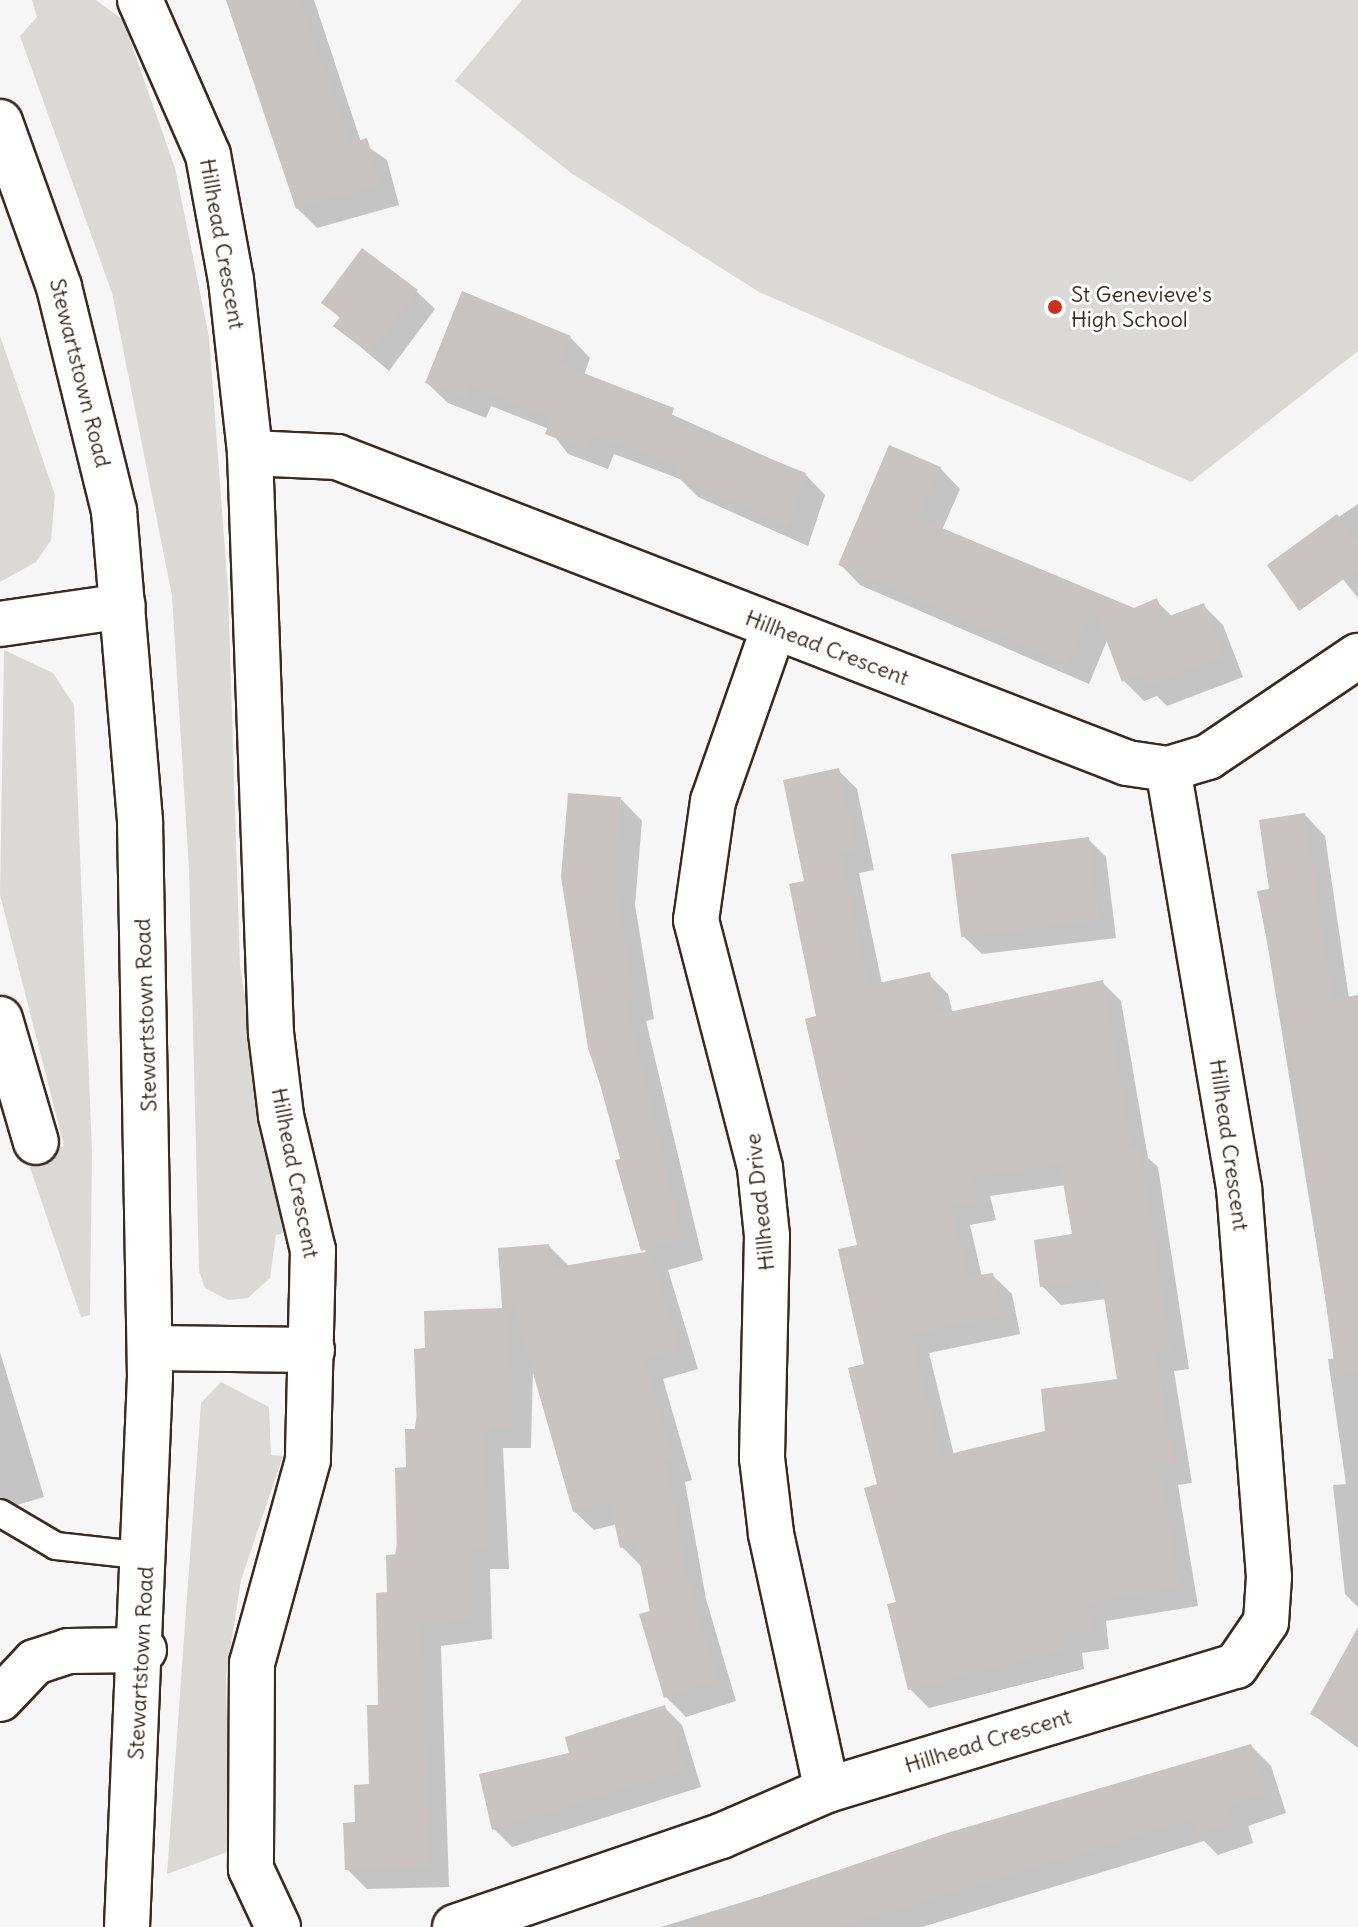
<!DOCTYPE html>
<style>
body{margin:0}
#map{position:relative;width:1358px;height:1927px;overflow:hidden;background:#f7f6f6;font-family:Delius,sans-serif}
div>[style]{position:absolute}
.green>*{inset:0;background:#dbd9d6}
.shadow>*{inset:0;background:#0003}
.building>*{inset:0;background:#c9c3c1;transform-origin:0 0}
.roads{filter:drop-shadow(2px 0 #3b2a1e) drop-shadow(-2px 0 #3b2a1e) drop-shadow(0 2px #3b2a1e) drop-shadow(0 -2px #3b2a1e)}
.lane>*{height:26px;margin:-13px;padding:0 13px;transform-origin:13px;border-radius:13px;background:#fff}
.street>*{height:44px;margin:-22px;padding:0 22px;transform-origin:22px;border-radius:22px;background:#fff}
.secondary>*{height:44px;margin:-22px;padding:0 22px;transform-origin:22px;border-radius:22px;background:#fff}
.dots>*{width:22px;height:22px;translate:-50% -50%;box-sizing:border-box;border:4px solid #fff;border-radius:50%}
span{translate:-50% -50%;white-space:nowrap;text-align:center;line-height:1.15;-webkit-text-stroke:6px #fff;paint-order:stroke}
.street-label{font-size:22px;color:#3b2a1e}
.poi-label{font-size:22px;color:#3b2a1e}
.left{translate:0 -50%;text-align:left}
</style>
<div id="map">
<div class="green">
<div style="clip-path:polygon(32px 0,96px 0,123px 20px,175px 168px,209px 337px,228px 590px,240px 966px,283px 1233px,276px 1235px,270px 1278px,248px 1298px,228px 1300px,205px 1288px,199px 1271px,189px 869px,172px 596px,112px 293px,20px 36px,37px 17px)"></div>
<div style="clip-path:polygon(522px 0,1358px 0,1358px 351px,1191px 482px,759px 292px,571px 173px,455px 81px)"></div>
<div style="clip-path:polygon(0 336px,55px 495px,51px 540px,36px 562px,0 582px)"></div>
<div style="clip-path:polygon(4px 650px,53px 673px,74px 705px,92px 1152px,90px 1315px,81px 1317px,27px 1159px,64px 1146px,0 895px)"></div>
<div style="clip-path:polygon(221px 1382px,269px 1407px,271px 1455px,283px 1456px,241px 1580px,226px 1676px,230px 1851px,167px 1874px,201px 1403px)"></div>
</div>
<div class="shadow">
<div style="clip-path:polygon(228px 0,314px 0,361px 142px,387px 160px,399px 205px,317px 228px,297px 208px)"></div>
<div style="clip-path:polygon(416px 291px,435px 309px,389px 371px,336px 326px,341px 319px,324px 303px)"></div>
<div style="clip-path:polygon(570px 337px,590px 358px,584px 375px,805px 474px,825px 495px,808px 546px,698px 497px,680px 479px,614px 454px,608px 469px,568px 454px,549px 429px,491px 406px,486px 418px,448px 403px,427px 383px)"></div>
<div style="clip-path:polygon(940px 468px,960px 489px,942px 530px,1134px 610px,1156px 601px,1173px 617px,1203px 605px,1223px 625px,1243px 677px,1167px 706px,1157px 696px,1144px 701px,1124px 681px,1108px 638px,1089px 684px,860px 585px,840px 564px)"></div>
<div style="clip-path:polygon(1358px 504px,1358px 598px,1309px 537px)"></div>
<div style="clip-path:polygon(evenodd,838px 770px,857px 789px,874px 870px,859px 873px,882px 984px,929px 975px,948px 994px,953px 1014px,1102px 982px,1121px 1001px,1148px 1158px,1158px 1167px,1189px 1369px,1174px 1371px,1192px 1483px,1178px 1485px,1198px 1606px,1106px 1621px,1109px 1649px,1082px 1653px,1084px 1669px,929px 1708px,910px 1689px,879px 1485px,859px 1247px,819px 1018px,806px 882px,838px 770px,1066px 1185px,1074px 1236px,1042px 1286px,1061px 1305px,1106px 1299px,1119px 1381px,1047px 1432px,954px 1455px,929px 1353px,1020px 1334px,1012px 1294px,992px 1275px,982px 1277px,970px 1225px,996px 1220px,990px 1196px,1066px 1185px)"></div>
<div style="clip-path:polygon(621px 799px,642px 821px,635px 905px,654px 1019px,646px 1021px,703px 1260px,668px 1270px,698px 1369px,663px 1379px,692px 1480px,685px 1482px,706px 1599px,736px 1701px,686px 1717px,666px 1697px,642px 1567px,622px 1547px,617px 1524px,594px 1530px,574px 1511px,533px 1368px,531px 1448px,503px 1448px,509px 1569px,490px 1569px,492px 1639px,441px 1646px,449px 1887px,367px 1889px,347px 1869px,371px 1786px,389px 1594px,427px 1350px,504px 1310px,549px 1246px,570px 1267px,646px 1254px,590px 1047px)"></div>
<div style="clip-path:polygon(1305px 815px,1325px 836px,1349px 999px,1358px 998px,1358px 1607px,1345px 1594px,1333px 1485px,1346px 1484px,1328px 1359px,1335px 1358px,1259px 892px,1271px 891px)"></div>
<div style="clip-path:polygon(1088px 839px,1106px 857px,1116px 938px,982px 954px,964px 937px)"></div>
<div style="clip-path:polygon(0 1352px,44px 1497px,0 1510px)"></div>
<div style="clip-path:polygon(1358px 1629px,1358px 1748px,1312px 1714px)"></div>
<div style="clip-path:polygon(664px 1707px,682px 1725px,701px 1787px,512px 1847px,494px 1829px,572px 1754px)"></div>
<div style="clip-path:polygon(1251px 1746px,1271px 1766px,1286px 1813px,1248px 1826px,1253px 1843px,1218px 1855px,1204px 1841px,922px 1927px,661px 1927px)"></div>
</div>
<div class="building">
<div style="clip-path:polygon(226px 0,300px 0,351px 143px,367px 138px,381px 185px,296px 209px)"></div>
<div style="clip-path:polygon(362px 248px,418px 290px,370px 354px,333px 326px,340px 317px,321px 303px)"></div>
<div style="clip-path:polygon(462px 291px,571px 336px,560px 364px,674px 408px,670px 420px,806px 473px,788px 527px,675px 477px,679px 467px,593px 435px,587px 450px,545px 434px,551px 419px,470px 387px,465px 399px,425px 383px)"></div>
<div style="clip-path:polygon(889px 445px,941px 467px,918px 518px,1134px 608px,1157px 598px,1164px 618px,1204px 603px,1224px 657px,1145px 687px,1140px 674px,1122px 682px,1093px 605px,1068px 665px,838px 565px)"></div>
<div style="clip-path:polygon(1337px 514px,1358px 542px,1358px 569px,1299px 611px,1267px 565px)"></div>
<div style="clip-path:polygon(evenodd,839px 768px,857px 851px,841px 854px,869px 985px,930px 972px,939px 1014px,1103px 980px,1132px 1148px,1140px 1146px,1171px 1350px,1156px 1353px,1174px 1464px,1160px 1466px,1180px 1587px,1088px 1603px,1092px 1630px,1064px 1634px,1066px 1650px,908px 1690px,887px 1604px,896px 1602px,864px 1488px,877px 1484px,848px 1368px,864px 1364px,838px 1249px,857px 1245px,805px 1019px,816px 1016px,789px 884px,804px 881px,783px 780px,839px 768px,1060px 1165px,1072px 1234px,1034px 1240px,1040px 1287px,1101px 1278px,1117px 1379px,1041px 1389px,1045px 1431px,941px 1456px,911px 1334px,1003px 1316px,993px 1273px,968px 1277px,952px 1206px,978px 1201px,973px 1178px,1060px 1165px)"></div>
<div style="clip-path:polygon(568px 793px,621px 797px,615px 882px,634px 999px,626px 1000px,683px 1239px,641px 1251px,615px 1160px,625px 1158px,588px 1048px,561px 877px)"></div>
<div style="clip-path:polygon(1305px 813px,1333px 999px,1358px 995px,1358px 1374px,1336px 1376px,1297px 1093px,1257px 891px,1269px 889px,1259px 820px)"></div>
<div style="left:1089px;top:837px;width:84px;height:139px;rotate:83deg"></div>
<div style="clip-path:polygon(549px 1244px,552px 1268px,651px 1251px,679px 1349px,645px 1359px,673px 1460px,666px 1462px,687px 1577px,718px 1681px,664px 1698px,639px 1614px,650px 1611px,636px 1545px,620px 1548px,610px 1502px,573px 1512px,514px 1307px,510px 1308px,512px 1429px,484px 1429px,490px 1550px,471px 1550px,473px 1619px,422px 1626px,430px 1868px,345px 1870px,343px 1823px,355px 1822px,354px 1785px,369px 1784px,367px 1705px,378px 1705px,376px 1593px,387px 1592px,386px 1555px,397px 1554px,395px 1468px,406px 1467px,405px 1429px,417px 1429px,414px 1349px,425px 1348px,424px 1311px,502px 1308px,498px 1248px)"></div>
<div style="clip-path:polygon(1358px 1627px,1358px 1740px,1310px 1714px)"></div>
<div style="clip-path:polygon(665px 1705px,685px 1770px,492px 1830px,479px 1774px,569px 1753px,565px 1737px)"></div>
<div style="clip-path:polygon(1251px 1744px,1267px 1793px,1229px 1806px,1234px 1823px,1196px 1836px,1191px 1820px,841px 1927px,697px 1927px,695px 1919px,947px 1833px)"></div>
</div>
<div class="roads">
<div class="lane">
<div style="left:0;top:1513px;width:65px;rotate:30.5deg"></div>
<div style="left:56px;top:1546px;width:91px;rotate:6.3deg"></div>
</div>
<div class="street">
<div style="left:140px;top:0;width:169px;rotate:66.3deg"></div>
<div style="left:208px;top:155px;width:127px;rotate:79.6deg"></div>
<div style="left:231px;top:280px;width:174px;rotate:83.7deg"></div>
<div style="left:250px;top:453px;width:580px;rotate:87.93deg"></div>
<div style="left:271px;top:1033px;width:84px;rotate:83.1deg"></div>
<div style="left:281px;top:1116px;width:138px;rotate:76.6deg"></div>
<div style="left:313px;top:1250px;width:210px;rotate:91.4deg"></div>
<div style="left:308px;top:1460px;width:211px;rotate:105.4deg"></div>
<div style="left:252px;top:1663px;width:206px;rotate:90.3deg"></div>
<div style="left:251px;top:1869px;width:64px;rotate:65deg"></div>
<div style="left:250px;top:453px;width:87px;rotate:2.6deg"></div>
<div style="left:337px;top:457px;width:847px;rotate:21.17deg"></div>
<div style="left:1127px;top:763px;width:41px;rotate:8.3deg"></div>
<div style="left:1168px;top:769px;width:42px;rotate:-16.7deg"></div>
<div style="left:1208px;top:757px;width:181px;rotate:-34deg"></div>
<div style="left:0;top:624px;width:124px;rotate:-8.3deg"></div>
<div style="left:774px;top:627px;width:184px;rotate:109.3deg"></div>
<div style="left:713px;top:801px;width:120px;rotate:98.1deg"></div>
<div style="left:696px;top:920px;width:256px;rotate:75.5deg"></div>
<div style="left:760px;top:1168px;width:68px;rotate:84.1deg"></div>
<div style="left:767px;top:1236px;width:222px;rotate:91.3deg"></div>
<div style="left:762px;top:1458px;width:77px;rotate:83.2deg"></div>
<div style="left:771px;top:1534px;width:262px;rotate:77.7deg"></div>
<div style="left:0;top:1019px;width:128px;rotate:73.7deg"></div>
<div style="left:150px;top:1348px;width:162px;rotate:0.7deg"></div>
<div style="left:0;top:1699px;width:51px;rotate:-46.6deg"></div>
<div style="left:35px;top:1662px;width:35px;rotate:-18deg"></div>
<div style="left:68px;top:1651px;width:76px;rotate:-0.8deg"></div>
<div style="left:455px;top:1927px;width:281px;rotate:-18.9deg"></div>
<div style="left:721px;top:1836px;width:116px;rotate:-23.5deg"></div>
<div style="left:827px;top:1790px;width:427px;rotate:-16.9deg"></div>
<div style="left:1236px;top:1666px;width:53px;rotate:-55.7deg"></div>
<div style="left:1266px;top:1622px;width:45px;rotate:-86.2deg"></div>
<div style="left:1269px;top:1577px;width:390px;rotate:-94.4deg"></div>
<div style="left:1239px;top:1188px;width:425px;rotate:-99.6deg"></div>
</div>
<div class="secondary">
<div style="left:0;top:122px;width:175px;rotate:70.3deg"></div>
<div style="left:59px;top:287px;width:231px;rotate:76.2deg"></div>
<div style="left:114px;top:511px;width:311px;rotate:85.2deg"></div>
<div style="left:140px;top:821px;width:555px;rotate:88.97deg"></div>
<div style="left:150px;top:1376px;width:551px;rotate:92.39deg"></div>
</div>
</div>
<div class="dots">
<div style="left:1055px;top:307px;background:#c8321e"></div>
</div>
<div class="street-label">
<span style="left:222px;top:244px;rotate:80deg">Hillhead Crescent</span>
<span style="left:80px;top:373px;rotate:76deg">Stewartstown Road</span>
<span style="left:827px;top:648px;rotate:21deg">Hillhead Crescent</span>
<span style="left:146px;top:1015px;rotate:-92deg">Stewartstown Road</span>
<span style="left:1229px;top:1145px;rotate:82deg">Hillhead Crescent</span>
<span style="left:295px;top:1173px;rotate:79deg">Hillhead Crescent</span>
<span style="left:760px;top:1202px;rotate:-96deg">Hillhead Drive</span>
<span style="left:141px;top:1663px;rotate:-87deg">Stewartstown Road</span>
<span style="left:988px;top:1741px;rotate:-17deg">Hillhead Crescent</span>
</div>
<div class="poi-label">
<span class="left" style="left:1071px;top:307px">St Genevieve's<br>High School</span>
</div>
</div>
